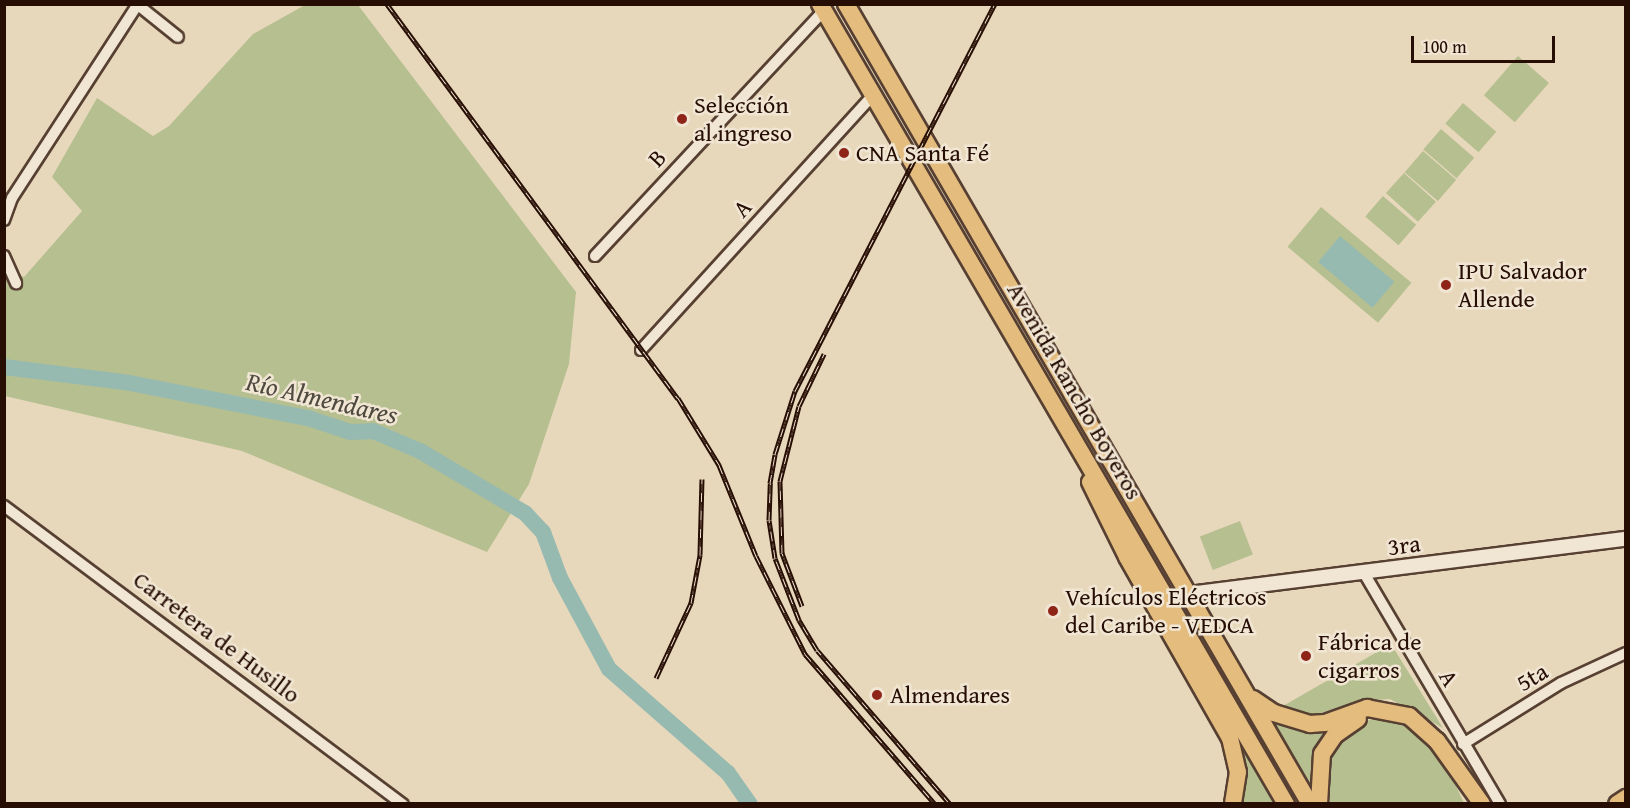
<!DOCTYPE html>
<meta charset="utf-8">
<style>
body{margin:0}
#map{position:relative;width:1630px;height:808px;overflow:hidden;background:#e8d8bb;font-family:"Gentium Book Plus",serif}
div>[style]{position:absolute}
.green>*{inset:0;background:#b6bf90;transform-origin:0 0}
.water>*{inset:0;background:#97bab0;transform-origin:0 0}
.river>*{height:16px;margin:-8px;padding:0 8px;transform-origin:8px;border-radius:8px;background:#97bab0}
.roads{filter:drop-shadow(2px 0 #574032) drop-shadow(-2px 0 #574032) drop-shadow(0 2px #574032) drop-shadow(0 -2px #574032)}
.minor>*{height:10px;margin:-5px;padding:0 5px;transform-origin:5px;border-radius:5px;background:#f0e6d3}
.tertiary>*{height:14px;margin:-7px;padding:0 7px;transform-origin:7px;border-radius:7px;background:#f0e6d3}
.trunk>*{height:16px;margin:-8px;padding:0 8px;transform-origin:8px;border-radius:8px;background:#e4bc7e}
.rail>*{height:5px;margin-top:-2.5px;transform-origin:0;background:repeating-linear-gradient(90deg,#f0e6d3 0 9px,#270e04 0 18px);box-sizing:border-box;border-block:2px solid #270e04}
.dots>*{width:16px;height:16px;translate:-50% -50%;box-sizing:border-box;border:3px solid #f0e6d3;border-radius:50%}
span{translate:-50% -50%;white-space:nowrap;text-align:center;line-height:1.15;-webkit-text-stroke:5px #f0e6d3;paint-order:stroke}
.poi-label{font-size:24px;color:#270e04}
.left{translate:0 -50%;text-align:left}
.street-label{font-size:24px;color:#270e04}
.water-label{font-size:26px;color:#4e4a40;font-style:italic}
.frame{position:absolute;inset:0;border:6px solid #270e04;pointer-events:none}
.scale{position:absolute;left:1411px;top:36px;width:144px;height:27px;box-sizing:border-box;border:3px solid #270e04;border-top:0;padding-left:8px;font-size:18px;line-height:21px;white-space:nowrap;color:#270e04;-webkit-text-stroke:4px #f0e6d3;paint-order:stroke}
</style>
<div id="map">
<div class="green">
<div style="clip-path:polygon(305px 5px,358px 5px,576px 292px,569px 364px,529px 484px,487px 552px,242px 451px,5px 396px,5px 268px,24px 277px,82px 211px,52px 177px,97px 98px,153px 136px,169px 126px,253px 34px)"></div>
<div style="left:1518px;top:56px;width:41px;height:52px;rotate:41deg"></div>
<div style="left:1463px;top:103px;width:44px;height:27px;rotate:41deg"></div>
<div style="left:1441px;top:129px;width:44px;height:27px;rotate:41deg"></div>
<div style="left:1423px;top:151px;width:44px;height:28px;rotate:41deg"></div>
<div style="left:1404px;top:173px;width:43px;height:27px;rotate:42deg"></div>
<div style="left:1383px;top:196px;width:44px;height:27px;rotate:41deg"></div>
<div style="left:1321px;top:207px;width:118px;height:52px;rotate:40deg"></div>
<div style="left:1240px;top:521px;width:36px;height:43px;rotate:69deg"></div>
<div style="clip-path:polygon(1391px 644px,1443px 728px,1390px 699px,1363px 701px,1314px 715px,1276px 710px)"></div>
<div style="clip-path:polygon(1381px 717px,1413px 724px,1447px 767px,1464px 803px,1324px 804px,1324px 764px,1334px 742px,1362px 722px)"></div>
<div style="clip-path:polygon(1273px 721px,1301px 729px,1329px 728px,1313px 763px,1311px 786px)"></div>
<div style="clip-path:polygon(1236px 731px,1273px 803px,1243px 803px,1246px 773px)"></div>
</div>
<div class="water">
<div style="left:1340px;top:236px;width:71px;height:34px;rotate:40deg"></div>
</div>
<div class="river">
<div style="left:4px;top:367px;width:127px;rotate:7.2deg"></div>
<div style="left:130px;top:383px;width:185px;rotate:11.2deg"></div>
<div style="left:311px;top:419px;width:41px;rotate:18.4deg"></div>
<div style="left:350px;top:432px;width:23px;rotate:-2deg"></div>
<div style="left:373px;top:431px;width:51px;rotate:23.1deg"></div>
<div style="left:420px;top:451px;width:122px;rotate:30.6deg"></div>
<div style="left:525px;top:513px;width:26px;rotate:47deg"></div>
<div style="left:543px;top:532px;width:49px;rotate:69.7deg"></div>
<div style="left:560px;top:578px;width:103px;rotate:61.7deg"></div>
<div style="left:609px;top:669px;width:158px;rotate:41.2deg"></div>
<div style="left:728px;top:773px;width:38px;rotate:55deg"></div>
</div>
<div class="roads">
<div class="minor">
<div style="left:138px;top:5px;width:51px;rotate:38.7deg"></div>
<div style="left:4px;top:220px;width:23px;rotate:-70deg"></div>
<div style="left:12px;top:198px;width:231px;rotate:-57deg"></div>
<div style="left:4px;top:256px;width:30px;rotate:66deg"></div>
<div style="left:595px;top:256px;width:336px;rotate:-47deg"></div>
<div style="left:641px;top:350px;width:346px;rotate:-47.7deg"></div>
<div style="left:4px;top:506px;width:498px;rotate:36.8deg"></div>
<div style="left:1364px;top:573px;width:268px;rotate:59.5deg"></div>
<div style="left:1463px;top:744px;width:115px;rotate:-31.9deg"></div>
<div style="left:1561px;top:683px;width:72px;rotate:-24.8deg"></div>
</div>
<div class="tertiary">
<div style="left:1188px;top:594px;width:441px;rotate:-7.2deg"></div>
</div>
<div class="trunk">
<div style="left:820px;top:4px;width:926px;rotate:59.78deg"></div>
<div style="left:846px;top:4px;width:925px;rotate:59.89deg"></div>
<div style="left:1090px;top:482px;width:84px;rotate:63.7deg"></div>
<div style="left:1127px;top:557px;width:208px;rotate:60.4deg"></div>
<div style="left:1230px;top:738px;width:35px;rotate:77deg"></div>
<div style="left:1238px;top:772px;width:32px;rotate:99deg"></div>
<div style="left:1253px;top:699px;width:25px;rotate:34deg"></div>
<div style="left:1274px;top:713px;width:38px;rotate:17deg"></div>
<div style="left:1310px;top:724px;width:15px;rotate:-4deg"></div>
<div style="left:1325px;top:723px;width:45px;rotate:-19.7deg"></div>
<div style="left:1367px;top:708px;width:43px;rotate:10.8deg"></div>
<div style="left:1409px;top:716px;width:38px;rotate:42deg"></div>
<div style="left:1437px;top:741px;width:77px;rotate:54.5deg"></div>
<div style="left:1319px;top:804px;width:50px;rotate:-86.6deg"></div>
<div style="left:1322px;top:754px;width:23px;rotate:-56deg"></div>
<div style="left:1335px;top:735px;width:28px;rotate:-35deg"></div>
<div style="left:1617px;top:804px;width:11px;rotate:-34deg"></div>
</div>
</div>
<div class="rail">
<div style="left:387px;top:4px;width:490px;rotate:53.6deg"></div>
<div style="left:678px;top:398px;width:79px;rotate:58.5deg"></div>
<div style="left:719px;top:465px;width:98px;rotate:67.9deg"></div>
<div style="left:756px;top:556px;width:110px;rotate:63.4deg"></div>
<div style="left:805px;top:654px;width:198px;rotate:49.1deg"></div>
<div style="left:802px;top:606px;width:57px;rotate:-110.7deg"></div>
<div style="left:782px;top:553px;width:72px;rotate:-91.6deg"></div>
<div style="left:780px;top:481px;width:77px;rotate:-75.8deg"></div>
<div style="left:799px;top:406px;width:58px;rotate:-64.3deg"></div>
<div style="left:656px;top:678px;width:83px;rotate:-65deg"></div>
<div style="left:691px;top:603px;width:49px;rotate:-79.4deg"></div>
<div style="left:700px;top:555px;width:76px;rotate:-88.5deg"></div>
<div style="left:950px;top:804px;width:203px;rotate:-130.8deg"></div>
<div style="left:817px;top:650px;width:35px;rotate:-121deg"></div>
<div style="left:799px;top:620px;width:66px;rotate:-111.2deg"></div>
<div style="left:775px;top:558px;width:38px;rotate:-99deg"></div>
<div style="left:769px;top:520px;width:37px;rotate:-88deg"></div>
<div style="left:770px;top:483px;width:29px;rotate:-80deg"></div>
<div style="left:775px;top:454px;width:66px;rotate:-72.4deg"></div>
<div style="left:795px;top:391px;width:436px;rotate:-62.7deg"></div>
</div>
<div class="dots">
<div style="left:682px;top:119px;background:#8f2418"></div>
<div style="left:844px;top:153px;background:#8f2418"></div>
<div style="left:1446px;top:285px;background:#8f2418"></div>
<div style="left:1053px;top:611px;background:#8f2418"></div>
<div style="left:1306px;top:656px;background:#8f2418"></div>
<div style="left:877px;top:695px;background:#8f2418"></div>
</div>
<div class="poi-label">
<span class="left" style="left:694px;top:119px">Selección<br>al ingreso</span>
<span class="left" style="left:856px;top:153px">CNA Santa Fé</span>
<span class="left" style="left:1458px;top:285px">IPU Salvador<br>Allende</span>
<span class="left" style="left:1065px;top:611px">Vehículos Eléctricos<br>del Caribe - VEDCA</span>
<span class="left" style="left:1318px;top:656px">Fábrica de<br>cigarros</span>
<span class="left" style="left:890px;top:695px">Almendares</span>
</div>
<div class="street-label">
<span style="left:657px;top:158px;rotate:-47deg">B</span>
<span style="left:742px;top:208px;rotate:-48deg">A</span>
<span style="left:1075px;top:391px;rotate:60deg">Avenida Rancho Boyeros</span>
<span style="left:1404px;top:545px;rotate:-7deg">3ra</span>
<span style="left:217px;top:637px;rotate:37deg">Carretera de Husillo</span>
<span style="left:1532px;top:677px;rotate:-31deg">5ta</span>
<span style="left:1449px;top:678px;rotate:60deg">A</span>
</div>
<div class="water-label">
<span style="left:322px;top:398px;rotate:13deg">Río Almendares</span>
</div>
<div class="frame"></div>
<div class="scale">100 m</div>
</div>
